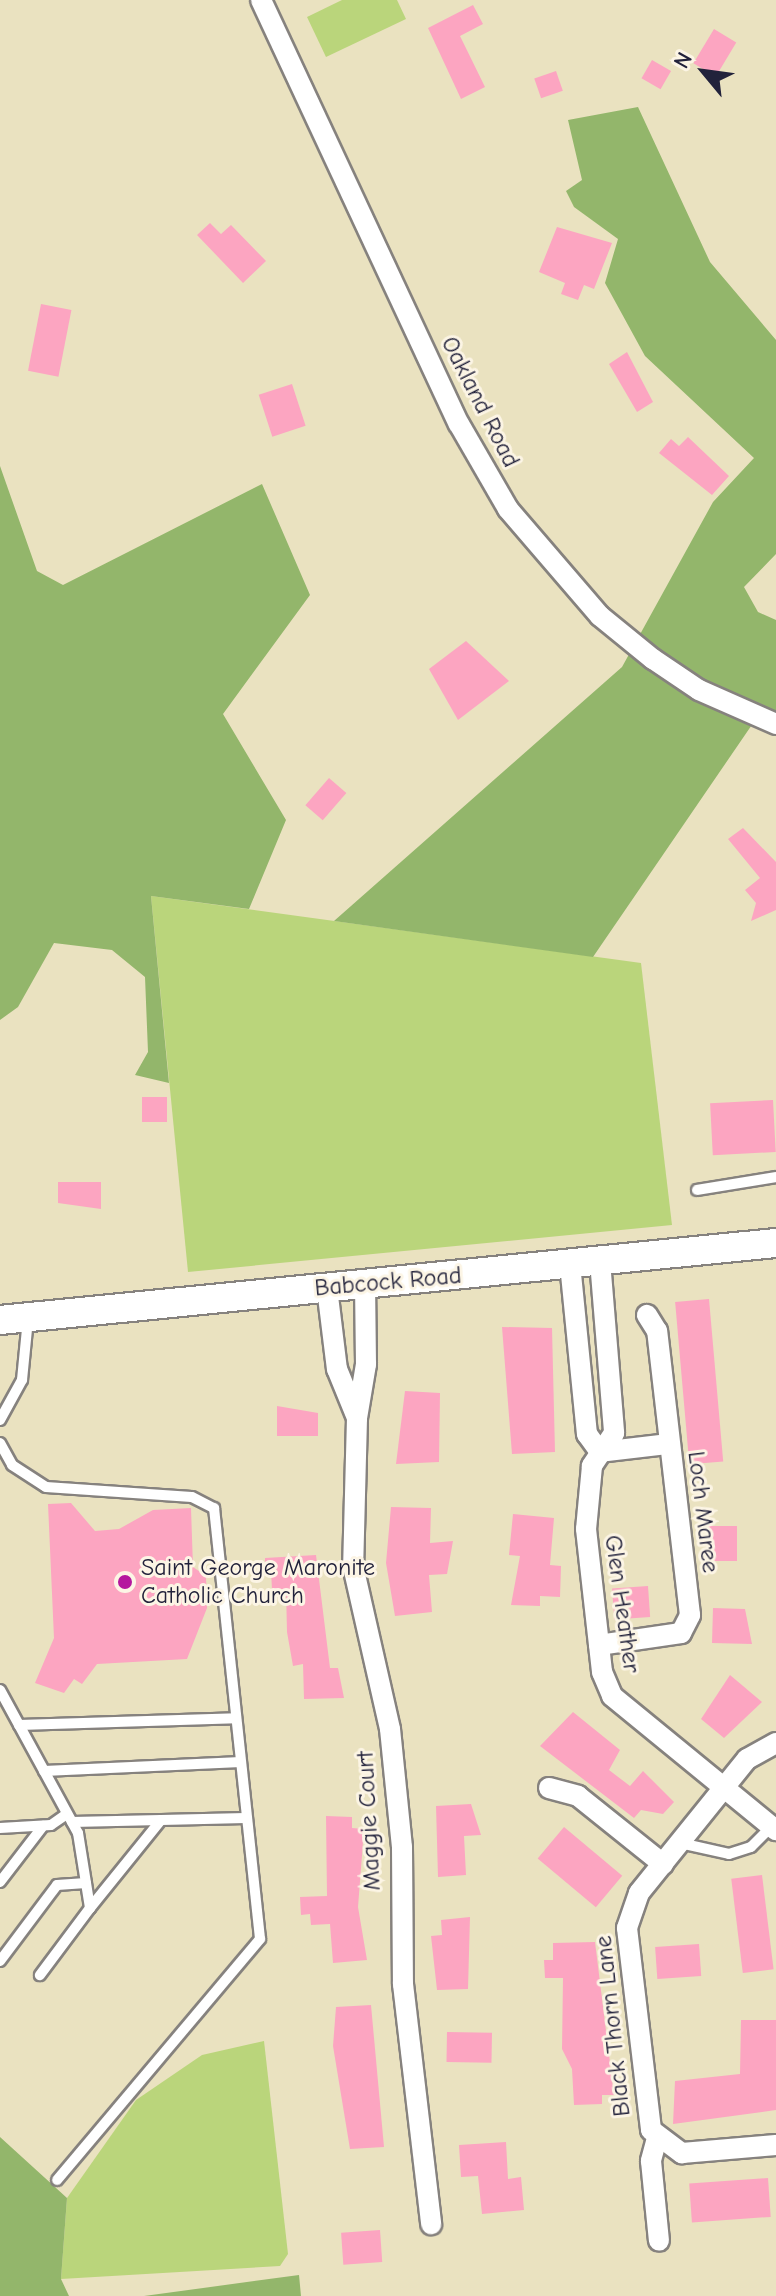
<!DOCTYPE html>
<style>
body{margin:0}
#map{position:relative;width:776px;height:2296px;overflow:hidden;background:#eae2c0;font-family:"Comic Neue",sans-serif}
div>[style]{position:absolute}
.green>*{inset:0;background:#bad57b}
.forest>*{inset:0;background:#93b66b}
.building>*{inset:0;background:#fca5c1;transform-origin:0 0}
.roads{filter:drop-shadow(2px 0 #86827e) drop-shadow(-2px 0 #86827e) drop-shadow(0 2px #86827e) drop-shadow(0 -2px #86827e)}
.lane>*{height:10px;margin:-5px;padding:0 5px;transform-origin:5px;border-radius:5px;background:#fff}
.street>*{height:20px;margin:-10px;padding:0 10px;transform-origin:10px;border-radius:10px;background:#fff}
.secondary>*{height:28px;margin:-14px;padding:0 14px;transform-origin:14px;border-radius:14px;background:#fff}
.dots>*{width:22px;height:22px;translate:-50% -50%;box-sizing:border-box;border:4px solid #fcf5e5;border-radius:50%}
span{translate:-50% -50%;white-space:nowrap;text-align:center;line-height:1.15;-webkit-text-stroke:6px #fcf5e5;paint-order:stroke}
.street-label{font-size:24px;color:#22223b}
.poi-label{font-size:24px;color:#22223b}
.left{translate:0 -50%;text-align:left}
.north{position:absolute;left:664px;top:32px;width:80px;height:80px;-webkit-text-stroke:6px #fcf5e5;paint-order:stroke;rotate:299deg;font-size:22px;font-weight:700;line-height:32px;text-align:center;color:#22223b}
.north::after{content:'';display:block;margin:auto;width:28px;height:36px;background:#22223b;clip-path:polygon(50% 0,100% 100%,50% 72%,0 100%)}
</style>
<div id="map">
<div class="green">
<div style="clip-path:polygon(342px 0,397px 0,406px 19px,326px 57px,307px 17px)"></div>
<div style="clip-path:polygon(151px 896px,641px 963px,672px 1225px,188px 1272px)"></div>
<div style="clip-path:polygon(264px 2041px,288px 2254px,280px 2266px,61px 2279px,67px 2198px,136px 2100px,202px 2055px)"></div>
</div>
<div class="forest">
<div style="clip-path:polygon(638px 107px,710px 262px,776px 340px,776px 554px,744px 587px,758px 612px,776px 620px,776px 718px,760px 713px,593px 957px,334px 921px,622px 667px,713px 502px,754px 458px,645px 356px,605px 283px,618px 239px,574px 207px,566px 191px,582px 180px,568px 120px)"></div>
<div style="clip-path:polygon(0 466px,37px 571px,63px 585px,262px 484px,310px 595px,223px 714px,286px 820px,249px 909px,151px 896px,169px 1083px,135px 1075px,148px 1052px,145px 977px,112px 950px,54px 943px,18px 1007px,0 1020px)"></div>
<div style="clip-path:polygon(0 2137px,67px 2198px,61px 2279px,69px 2296px,0 2296px)"></div>
<div style="clip-path:polygon(299px 2275px,301px 2296px,144px 2296px)"></div>
</div>
<div class="building">
<div style="clip-path:polygon(473px 5px,483px 24px,460px 36px,485px 87px,461px 99px,428px 28px)"></div>
<div style="left:714px;top:29px;width:26px;height:40px;rotate:31deg"></div>
<div style="left:652px;top:60px;width:22px;height:21px;rotate:30deg"></div>
<div style="left:556px;top:71px;width:21px;height:23px;rotate:71deg"></div>
<div style="clip-path:polygon(210px 223px,221px 234px,231px 225px,266px 261px,243px 283px,197px 235px)"></div>
<div style="clip-path:polygon(557px 227px,612px 243px,594px 289px,584px 285px,578px 300px,561px 294px,565px 283px,539px 272px)"></div>
<div style="left:41px;top:304px;width:31px;height:68px;rotate:11deg"></div>
<div style="clip-path:polygon(627px 352px,653px 402px,637px 412px,609px 364px)"></div>
<div style="left:292px;top:384px;width:44px;height:35px;rotate:72deg"></div>
<div style="clip-path:polygon(688px 437px,729px 476px,712px 495px,659px 453px,671px 439px,679px 446px)"></div>
<div style="clip-path:polygon(466px 641px,509px 681px,458px 720px,429px 669px)"></div>
<div style="left:329px;top:778px;width:23px;height:36px;rotate:41deg"></div>
<div style="clip-path:polygon(743px 828px,776px 862px,776px 910px,751px 921px,756px 903px,745px 890px,760px 878px,728px 839px)"></div>
<div style="left:167px;top:1097px;width:25px;height:25px;rotate:90deg"></div>
<div style="left:773px;top:1100px;width:52px;height:63px;rotate:87deg"></div>
<div style="clip-path:polygon(58px 1182px,101px 1182px,101px 1209px,58px 1203px)"></div>
<div style="left:709px;top:1299px;width:163px;height:34px;rotate:85deg"></div>
<div style="clip-path:polygon(502px 1327px,552px 1328px,555px 1452px,512px 1454px)"></div>
<div style="clip-path:polygon(405px 1391px,440px 1393px,439px 1462px,396px 1464px)"></div>
<div style="clip-path:polygon(277px 1406px,318px 1413px,318px 1436px,277px 1436px)"></div>
<div style="clip-path:polygon(71px 1503px,95px 1531px,119px 1529px,153px 1510px,191px 1508px,193px 1567px,206px 1576px,207px 1608px,187px 1659px,97px 1664px,82px 1684px,74px 1679px,64px 1693px,35px 1683px,54px 1638px,48px 1504px)"></div>
<div style="clip-path:polygon(391px 1507px,431px 1508px,430px 1543px,453px 1541px,447px 1574px,429px 1575px,432px 1612px,395px 1616px,386px 1563px)"></div>
<div style="clip-path:polygon(513px 1514px,554px 1518px,550px 1565px,561px 1566px,560px 1597px,540px 1596px,540px 1606px,511px 1605px,520px 1556px,509px 1555px)"></div>
<div style="left:707px;top:1526px;width:30px;height:35px"></div>
<div style="clip-path:polygon(316px 1555px,330px 1668px,338px 1668px,344px 1698px,304px 1699px,303px 1664px,293px 1666px,287px 1632px,286px 1589px,272px 1590px,271px 1570px,265px 1571px,265px 1558px)"></div>
<div style="left:648px;top:1586px;width:31px;height:36px;rotate:86deg"></div>
<div style="clip-path:polygon(713px 1608px,745px 1609px,752px 1644px,712px 1643px)"></div>
<div style="clip-path:polygon(730px 1675px,762px 1702px,724px 1738px,701px 1719px)"></div>
<div style="clip-path:polygon(573px 1712px,620px 1750px,609px 1770px,630px 1786px,643px 1771px,674px 1802px,663px 1814px,641px 1810px,634px 1818px,540px 1746px)"></div>
<div style="clip-path:polygon(471px 1804px,481px 1835px,464px 1836px,466px 1875px,438px 1877px,436px 1806px)"></div>
<div style="clip-path:polygon(326px 1816px,352px 1817px,352px 1828px,364px 1829px,358px 1907px,367px 1960px,333px 1963px,330px 1924px,311px 1925px,310px 1914px,301px 1915px,300px 1897px,327px 1896px)"></div>
<div style="left:564px;top:1827px;width:76px;height:41px;rotate:40deg"></div>
<div style="left:762px;top:1875px;width:95px;height:31px;rotate:83deg"></div>
<div style="clip-path:polygon(470px 1917px,468px 1989px,437px 1990px,431px 1936px,442px 1935px,441px 1920px)"></div>
<div style="clip-path:polygon(595px 1942px,614px 2095px,602px 2095px,602px 2104px,574px 2105px,572px 2069px,562px 2049px,563px 1978px,545px 1978px,544px 1960px,553px 1960px,553px 1943px)"></div>
<div style="left:699px;top:1944px;width:32px;height:44px;rotate:86deg"></div>
<div style="clip-path:polygon(371px 2005px,384px 2147px,350px 2149px,333px 2046px,336px 2007px)"></div>
<div style="clip-path:polygon(741px 2020px,776px 2020px,776px 2110px,673px 2124px,675px 2081px,740px 2074px)"></div>
<div style="left:447px;top:2032px;width:45px;height:30px;rotate:1deg"></div>
<div style="clip-path:polygon(506px 2142px,508px 2179px,521px 2177px,524px 2210px,482px 2214px,478px 2176px,461px 2177px,459px 2145px)"></div>
<div style="left:768px;top:2178px;width:39px;height:79px;rotate:86deg"></div>
<div style="left:380px;top:2230px;width:32px;height:39px;rotate:86deg"></div>
</div>
<div class="roads">
<div class="lane">
<div style="left:697px;top:1190px;width:80px;rotate:-9.3deg"></div>
<div style="left:0;top:1420px;width:46px;rotate:-61.2deg"></div>
<div style="left:22px;top:1380px;width:61px;rotate:-84.4deg"></div>
<div style="left:0;top:1443px;width:25px;rotate:61deg"></div>
<div style="left:12px;top:1465px;width:40px;rotate:32.9deg"></div>
<div style="left:46px;top:1487px;width:146px;rotate:3.9deg"></div>
<div style="left:192px;top:1497px;width:25px;rotate:27deg"></div>
<div style="left:214px;top:1508px;width:433px;rotate:83.9deg"></div>
<div style="left:260px;top:1939px;width:315px;rotate:130.1deg"></div>
<div style="left:0;top:1690px;width:163px;rotate:61.4deg"></div>
<div style="left:78px;top:1833px;width:76px;rotate:80.9deg"></div>
<div style="left:90px;top:1908px;width:84px;rotate:126.7deg"></div>
<div style="left:19px;top:1725px;width:217px;rotate:-1.8deg"></div>
<div style="left:44px;top:1771px;width:197px;rotate:-2.6deg"></div>
<div style="left:72px;top:1822px;width:89px;rotate:-1.3deg"></div>
<div style="left:0;top:1828px;width:51px;rotate:-3.4deg"></div>
<div style="left:51px;top:1825px;width:19px;rotate:-35deg"></div>
<div style="left:680px;top:1843px;width:50px;rotate:12.7deg"></div>
<div style="left:729px;top:1854px;width:23px;rotate:-18deg"></div>
<div style="left:751px;top:1847px;width:30px;rotate:-45deg"></div>
<div style="left:0;top:1882px;width:71px;rotate:-52.5deg"></div>
<div style="left:90px;top:1908px;width:113px;rotate:-51.1deg"></div>
<div style="left:161px;top:1820px;width:85px;rotate:-1.3deg"></div>
<div style="left:0;top:1961px;width:95px;rotate:-53.1deg"></div>
<div style="left:57px;top:1885px;width:29px;rotate:-4deg"></div>
</div>
<div class="street">
<div style="left:261px;top:0;width:468px;rotate:65deg"></div>
<div style="left:459px;top:424px;width:98px;rotate:60deg"></div>
<div style="left:508px;top:509px;width:141px;rotate:49.3deg"></div>
<div style="left:600px;top:616px;width:68px;rotate:39.1deg"></div>
<div style="left:653px;top:659px;width:55px;rotate:34deg"></div>
<div style="left:699px;top:690px;width:84px;rotate:23.8deg"></div>
<div style="left:600px;top:1261px;width:173px;rotate:85.3deg"></div>
<div style="left:614px;top:1433px;width:40px;rotate:124deg"></div>
<div style="left:592px;top:1466px;width:63px;rotate:95.4deg"></div>
<div style="left:586px;top:1529px;width:144px;rotate:83.6deg"></div>
<div style="left:602px;top:1672px;width:26px;rotate:67deg"></div>
<div style="left:612px;top:1696px;width:212px;rotate:39.3deg"></div>
<div style="left:570px;top:1264px;width:171px;rotate:84.3deg"></div>
<div style="left:587px;top:1434px;width:22px;rotate:54deg"></div>
<div style="left:327px;top:1288px;width:82px;rotate:83deg"></div>
<div style="left:337px;top:1369px;width:53px;rotate:67.8deg"></div>
<div style="left:357px;top:1418px;width:55px;rotate:-80.5deg"></div>
<div style="left:366px;top:1364px;width:80px;rotate:-90.7deg"></div>
<div style="left:357px;top:1418px;width:148px;rotate:91.5deg"></div>
<div style="left:353px;top:1566px;width:167px;rotate:77.2deg"></div>
<div style="left:390px;top:1729px;width:119px;rotate:84.2deg"></div>
<div style="left:402px;top:1847px;width:137px;rotate:89.6deg"></div>
<div style="left:403px;top:1984px;width:242px;rotate:83.3deg"></div>
<div style="left:600px;top:1452px;width:68px;rotate:-6.7deg"></div>
<div style="left:599px;top:1645px;width:83px;rotate:-8.3deg"></div>
<div style="left:681px;top:1633px;width:20px;rotate:-63deg"></div>
<div style="left:690px;top:1615px;width:286px;rotate:-96.6deg"></div>
<div style="left:657px;top:1331px;width:19px;rotate:-122deg"></div>
<div style="left:776px;top:1743px;width:33px;rotate:151deg"></div>
<div style="left:747px;top:1759px;width:172px;rotate:128.9deg"></div>
<div style="left:639px;top:1893px;width:37px;rotate:109deg"></div>
<div style="left:627px;top:1928px;width:203px;rotate:83.2deg"></div>
<div style="left:651px;top:2130px;width:39px;rotate:37deg"></div>
<div style="left:682px;top:2153px;width:94px;rotate:-4.9deg"></div>
<div style="left:549px;top:1788px;width:30px;rotate:15deg"></div>
<div style="left:578px;top:1796px;width:109px;rotate:38.7deg"></div>
<div style="left:657px;top:2138px;width:24px;rotate:105deg"></div>
<div style="left:651px;top:2161px;width:80px;rotate:84.3deg"></div>
</div>
<div class="secondary">
<div style="left:0;top:1320px;width:780px;rotate:-5.67deg"></div>
</div>
</div>
<div class="dots">
<div style="left:125px;top:1582px;background:#b5179e"></div>
</div>
<div class="street-label">
<span style="left:480px;top:402px;rotate:63deg">Oakland Road</span>
<span style="left:388px;top:1282px;rotate:-5deg">Babcock Road</span>
<span style="left:703px;top:1512px;rotate:83deg">Loch Maree</span>
<span style="left:622px;top:1604px;rotate:82deg">Glen Heather</span>
<span style="left:369px;top:1821px;rotate:-93deg">Maggie Court</span>
<span style="left:613px;top:2026px;rotate:-96deg">Black Thorn Lane</span>
</div>
<div class="poi-label">
<span class="left" style="left:141px;top:1582px">Saint George Maronite<br>Catholic Church</span>
</div>
<div class="north">N</div>
</div>
